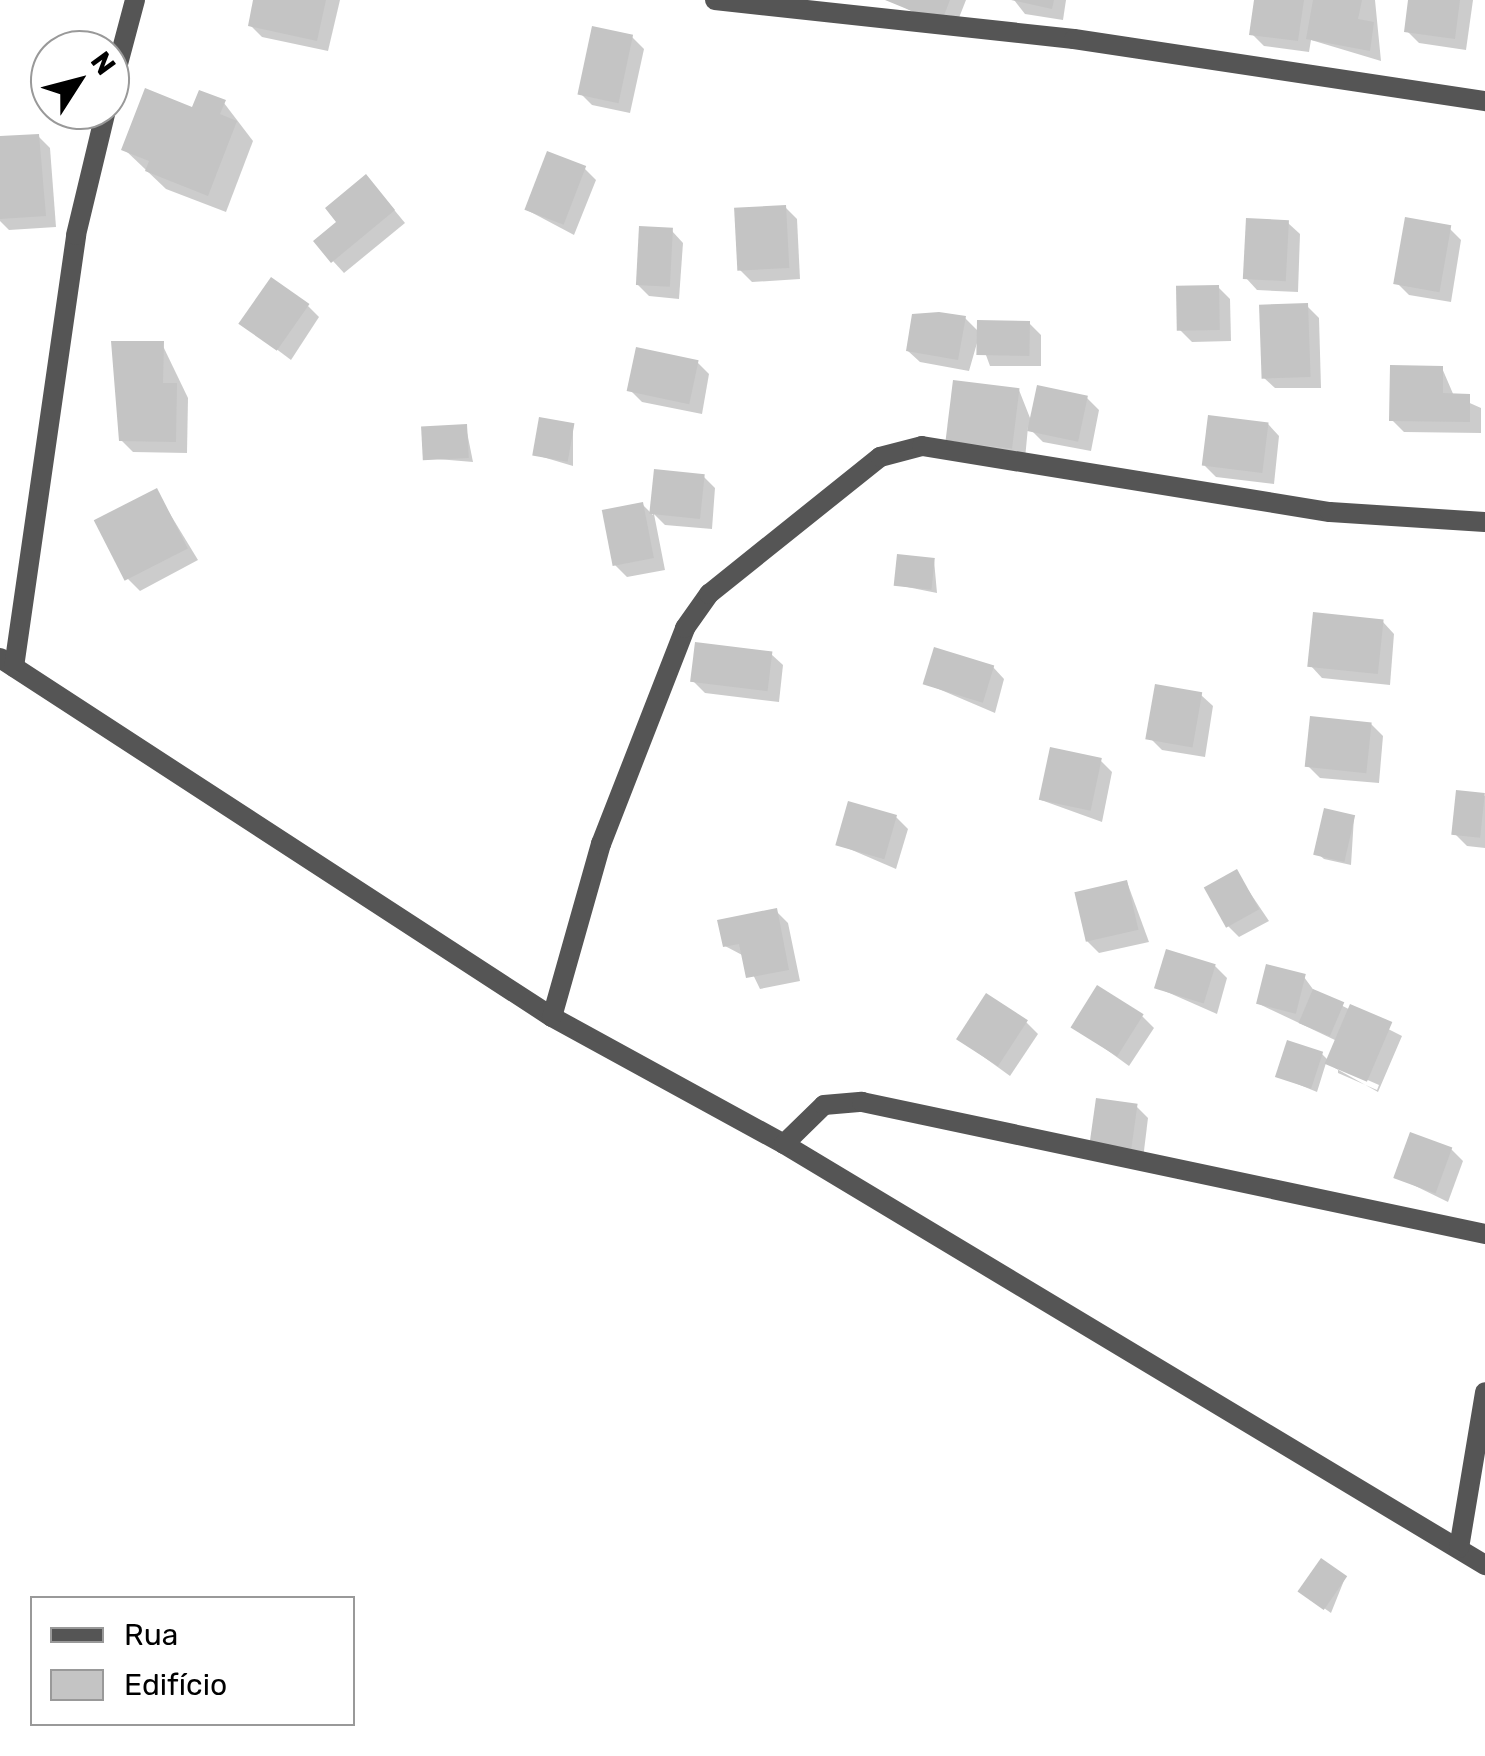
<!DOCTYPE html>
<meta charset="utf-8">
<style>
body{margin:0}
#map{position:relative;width:1485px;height:1756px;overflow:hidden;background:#fff;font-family:Rubik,sans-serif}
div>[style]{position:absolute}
.shadow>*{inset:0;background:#0003}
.building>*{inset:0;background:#c4c4c4;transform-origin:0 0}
.minor>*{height:20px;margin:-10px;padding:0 10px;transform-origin:10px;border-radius:10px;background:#555}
span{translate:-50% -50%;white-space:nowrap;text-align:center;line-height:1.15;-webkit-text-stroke:8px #fff;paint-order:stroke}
.legend{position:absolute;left:30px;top:1596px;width:325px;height:130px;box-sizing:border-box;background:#fff;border:2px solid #999;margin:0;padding:12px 18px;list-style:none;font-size:30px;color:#000}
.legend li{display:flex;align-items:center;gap:20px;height:50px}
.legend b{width:50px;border:2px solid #999}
.north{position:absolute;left:30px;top:30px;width:100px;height:100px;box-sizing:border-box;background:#fff;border:2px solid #999;border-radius:50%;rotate:54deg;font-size:28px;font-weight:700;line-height:40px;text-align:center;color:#000}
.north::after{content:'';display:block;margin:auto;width:35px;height:45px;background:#000;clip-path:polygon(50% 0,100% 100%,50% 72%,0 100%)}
</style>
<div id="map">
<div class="shadow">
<div style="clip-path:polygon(256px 0,340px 0,328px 51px,262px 37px,250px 25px)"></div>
<div style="clip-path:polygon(966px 0,953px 33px,892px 1px,892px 0)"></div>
<div style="clip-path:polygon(1014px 0,1066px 0,1063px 20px,1025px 14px)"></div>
<div style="clip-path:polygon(1256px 0,1375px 0,1381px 61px,1311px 40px,1309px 52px,1264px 46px,1252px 34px)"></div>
<div style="clip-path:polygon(1411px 0,1473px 0,1466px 50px,1419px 43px,1407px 31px)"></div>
<div style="clip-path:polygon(632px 37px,644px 49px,630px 113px,592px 105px,580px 93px)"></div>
<div style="clip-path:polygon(224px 103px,253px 141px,226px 212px,166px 189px,124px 149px)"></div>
<div style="clip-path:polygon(38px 136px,50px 148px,56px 227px,9px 230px,0 221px,0 139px)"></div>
<div style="clip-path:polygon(584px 168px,596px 180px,574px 235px,527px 210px)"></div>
<div style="clip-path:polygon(377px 189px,405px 223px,344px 273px,333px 261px)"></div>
<div style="clip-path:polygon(785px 207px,797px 219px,800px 279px,752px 282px,740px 270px)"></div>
<div style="clip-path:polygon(1288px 223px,1300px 234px,1298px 292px,1257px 290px,1246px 278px)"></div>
<div style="clip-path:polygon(1449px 228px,1461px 240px,1451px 302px,1409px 295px,1397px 283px)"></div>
<div style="clip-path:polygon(672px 231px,683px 243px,679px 299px,649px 296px,637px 284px)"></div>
<div style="clip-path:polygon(1218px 287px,1230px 299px,1231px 341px,1192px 342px,1180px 330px)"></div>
<div style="clip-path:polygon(308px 306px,319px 317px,291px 360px,243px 324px)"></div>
<div style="clip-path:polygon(1307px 306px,1319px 318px,1321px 388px,1275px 388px,1263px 377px)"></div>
<div style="clip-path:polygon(965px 318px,979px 332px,1029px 323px,1041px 335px,1041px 366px,990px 366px,979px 336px,969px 371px,920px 362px,908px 351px)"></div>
<div style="clip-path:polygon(162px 344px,188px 398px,187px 453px,133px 452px,121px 440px)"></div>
<div style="clip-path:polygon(697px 362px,709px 374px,702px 414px,642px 402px,630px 390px)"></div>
<div style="clip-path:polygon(1442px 368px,1454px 396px,1481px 408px,1481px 433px,1404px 432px,1392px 420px)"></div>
<div style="clip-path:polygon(1019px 390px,1032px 423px,1087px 398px,1099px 410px,1091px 451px,1043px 442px,1028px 427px,1025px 459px,949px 440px)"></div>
<div style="clip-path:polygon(1268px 424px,1279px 436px,1274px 484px,1216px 477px,1205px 466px)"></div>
<div style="clip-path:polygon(573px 425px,573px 466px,536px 455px)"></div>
<div style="clip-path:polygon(466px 427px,473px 462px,425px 458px)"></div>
<div style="clip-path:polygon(657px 472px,704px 477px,715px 488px,712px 529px,665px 525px,654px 514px,665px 570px,627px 577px,615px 565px,643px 505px,653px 515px)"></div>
<div style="clip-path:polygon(156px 491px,198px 560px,140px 591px,128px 579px)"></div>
<div style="clip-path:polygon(934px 560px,937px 593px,897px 585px)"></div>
<div style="clip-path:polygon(1383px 622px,1394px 634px,1390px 685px,1322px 678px,1311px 666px)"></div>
<div style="clip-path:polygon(771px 654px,783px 665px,779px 702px,705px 693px,693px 681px)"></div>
<div style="clip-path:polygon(993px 667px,1004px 679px,995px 713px,927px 684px)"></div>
<div style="clip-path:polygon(1201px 695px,1213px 706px,1205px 757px,1162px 750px,1150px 738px)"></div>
<div style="clip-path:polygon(1371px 724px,1383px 736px,1379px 783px,1320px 778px,1308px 766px)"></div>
<div style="clip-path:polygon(1100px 760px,1112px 772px,1102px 822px,1041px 800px)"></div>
<div style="clip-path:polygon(1485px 795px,1485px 848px,1467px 846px,1455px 834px)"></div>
<div style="clip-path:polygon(896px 817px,908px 829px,896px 869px,838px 844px)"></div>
<div style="clip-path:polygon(1354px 817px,1351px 865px,1324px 859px,1318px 854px)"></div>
<div style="clip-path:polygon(1236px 872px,1269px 921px,1239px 937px,1227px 925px)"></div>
<div style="clip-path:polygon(1127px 882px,1149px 942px,1099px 953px,1087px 941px)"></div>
<div style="clip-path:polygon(776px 911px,788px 923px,800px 981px,760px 989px,744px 956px,725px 946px)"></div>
<div style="clip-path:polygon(1215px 966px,1227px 978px,1217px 1014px,1158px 988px)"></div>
<div style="clip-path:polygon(evenodd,1304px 977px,1315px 992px,1402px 1036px,1378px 1092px,1326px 1063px,1317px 1092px,1278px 1076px,1322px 1054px,1329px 1061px,1337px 1041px,1259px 1004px,1304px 977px,1338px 1067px,1379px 1085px,1377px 1090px,1338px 1073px,1338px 1067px)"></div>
<div style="clip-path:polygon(1142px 1016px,1154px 1028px,1129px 1066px,1074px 1026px)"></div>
<div style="clip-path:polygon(1026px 1022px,1038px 1034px,1010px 1076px,959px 1039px)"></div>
<div style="clip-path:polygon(1136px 1106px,1148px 1118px,1143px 1159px,1104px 1154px)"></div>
<div style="clip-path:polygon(1451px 1149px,1463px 1161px,1448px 1202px,1397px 1177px)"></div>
<div style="clip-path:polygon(1345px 1578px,1331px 1613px,1307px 1596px)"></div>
</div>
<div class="building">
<div style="clip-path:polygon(253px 0,326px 0,317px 41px,248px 26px)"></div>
<div style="clip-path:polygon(885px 0,950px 0,941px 23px)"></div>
<div style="clip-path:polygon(1011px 0,1054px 0,1052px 9px)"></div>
<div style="clip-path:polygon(1254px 0,1304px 0,1298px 41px,1249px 35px)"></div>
<div style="clip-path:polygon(1313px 0,1362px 0,1358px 19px,1374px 22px,1370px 51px,1306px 39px)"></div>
<div style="clip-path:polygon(1408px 0,1460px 0,1455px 39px,1404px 32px)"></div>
<div style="left:592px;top:26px;width:42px;height:70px;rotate:12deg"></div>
<div style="clip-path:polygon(145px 88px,192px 107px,199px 90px,226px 100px,220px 114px,237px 121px,208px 196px,145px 171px,149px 161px,121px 150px)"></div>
<div style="clip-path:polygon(39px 134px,46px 216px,0 219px,0 136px)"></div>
<div style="left:547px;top:151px;width:42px;height:63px;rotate:21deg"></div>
<div style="clip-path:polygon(366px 174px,395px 210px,331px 263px,313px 241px,336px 222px,325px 208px)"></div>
<div style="left:786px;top:205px;width:63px;height:52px;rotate:87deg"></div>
<div style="left:1405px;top:217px;width:47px;height:68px;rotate:10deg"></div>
<div style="left:1246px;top:218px;width:43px;height:61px;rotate:3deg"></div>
<div style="left:639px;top:226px;width:34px;height:59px;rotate:3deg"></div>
<div style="left:271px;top:277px;width:47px;height:57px;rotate:35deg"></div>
<div style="left:1219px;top:285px;width:45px;height:43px;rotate:89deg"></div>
<div style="left:1308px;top:303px;width:74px;height:49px;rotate:88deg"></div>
<div style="clip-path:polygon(939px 312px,966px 316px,958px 360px,906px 351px,912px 314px)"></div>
<div style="left:977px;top:320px;width:53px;height:35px;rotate:1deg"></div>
<div style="clip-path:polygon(111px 341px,164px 341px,163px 383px,177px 383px,176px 442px,119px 441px)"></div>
<div style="left:636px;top:347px;width:64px;height:45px;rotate:12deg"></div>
<div style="clip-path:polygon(1390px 365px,1443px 366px,1443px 393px,1470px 394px,1470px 422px,1389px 421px)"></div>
<div style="left:953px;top:380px;width:67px;height:61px;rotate:7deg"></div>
<div style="left:1037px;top:385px;width:52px;height:47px;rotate:12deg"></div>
<div style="left:1208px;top:415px;width:61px;height:51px;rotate:7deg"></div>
<div style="left:539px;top:417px;width:36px;height:39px;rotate:10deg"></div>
<div style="left:467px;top:424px;width:34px;height:46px;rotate:87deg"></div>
<div style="left:654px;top:469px;width:51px;height:45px;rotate:6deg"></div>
<div style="left:157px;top:488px;width:68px;height:71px;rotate:63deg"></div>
<div style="left:643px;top:502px;width:57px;height:42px;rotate:79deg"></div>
<div style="left:897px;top:554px;width:38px;height:32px;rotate:6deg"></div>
<div style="left:1313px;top:612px;width:71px;height:55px;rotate:6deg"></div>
<div style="left:695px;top:642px;width:78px;height:40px;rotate:7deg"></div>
<div style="left:934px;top:647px;width:63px;height:39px;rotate:17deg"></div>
<div style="left:1155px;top:684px;width:48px;height:56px;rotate:10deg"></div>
<div style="left:1310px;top:716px;width:62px;height:51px;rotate:6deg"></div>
<div style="left:1050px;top:747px;width:53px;height:54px;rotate:12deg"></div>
<div style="left:1456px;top:790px;width:29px;height:45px;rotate:6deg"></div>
<div style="left:848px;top:801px;width:51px;height:46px;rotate:16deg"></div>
<div style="left:1324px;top:808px;width:32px;height:48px;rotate:13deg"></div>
<div style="left:1237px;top:869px;width:46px;height:38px;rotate:61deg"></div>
<div style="left:1127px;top:880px;width:51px;height:54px;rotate:77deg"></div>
<div style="clip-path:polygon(777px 908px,789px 970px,746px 978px,739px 944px,723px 947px,717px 920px)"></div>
<div style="left:1166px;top:949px;width:52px;height:41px;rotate:17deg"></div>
<div style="left:1266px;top:964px;width:41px;height:41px;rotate:14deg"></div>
<div style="left:1097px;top:985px;width:55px;height:50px;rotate:32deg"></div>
<div style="left:1313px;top:989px;width:34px;height:37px;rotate:23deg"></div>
<div style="left:986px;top:993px;width:50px;height:55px;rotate:33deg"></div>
<div style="left:1350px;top:1004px;width:46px;height:65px;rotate:23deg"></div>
<div style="left:1287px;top:1040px;width:38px;height:39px;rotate:18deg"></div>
<div style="left:1096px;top:1098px;width:42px;height:45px;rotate:8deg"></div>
<div style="left:1410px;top:1132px;width:45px;height:49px;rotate:20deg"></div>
<div style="left:1321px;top:1558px;width:32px;height:41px;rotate:35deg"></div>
</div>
<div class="minor">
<div style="left:715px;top:0;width:361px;rotate:6.2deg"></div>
<div style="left:1074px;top:39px;width:416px;rotate:8.6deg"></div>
<div style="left:110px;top:94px;width:97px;rotate:-75.1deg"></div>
<div style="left:0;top:658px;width:658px;rotate:33.04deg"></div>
<div style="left:552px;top:1017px;width:264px;rotate:28.7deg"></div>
<div style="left:784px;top:1144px;width:818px;rotate:30.99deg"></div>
<div style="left:14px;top:667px;width:436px;rotate:-81.8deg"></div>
<div style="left:76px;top:235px;width:129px;rotate:-76.5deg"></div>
<div style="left:552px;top:1017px;width:180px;rotate:-74.2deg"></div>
<div style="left:601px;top:844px;width:232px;rotate:-68.7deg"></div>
<div style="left:685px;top:628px;width:42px;rotate:-54.8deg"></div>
<div style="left:709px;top:594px;width:219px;rotate:-38.7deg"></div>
<div style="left:880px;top:457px;width:43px;rotate:-14.7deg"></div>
<div style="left:922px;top:446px;width:413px;rotate:9.2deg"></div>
<div style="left:1330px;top:512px;width:155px;rotate:3.7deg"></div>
<div style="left:784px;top:1144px;width:56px;rotate:-44.3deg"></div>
<div style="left:824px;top:1105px;width:38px;rotate:-5deg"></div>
<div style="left:862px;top:1102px;width:637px;rotate:11.96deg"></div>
<div style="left:1459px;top:1548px;width:158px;rotate:-80.5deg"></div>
</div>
<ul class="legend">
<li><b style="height:12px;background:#555"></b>Rua</li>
<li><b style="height:28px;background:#c4c4c4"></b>Edifício</li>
</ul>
<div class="north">N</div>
</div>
